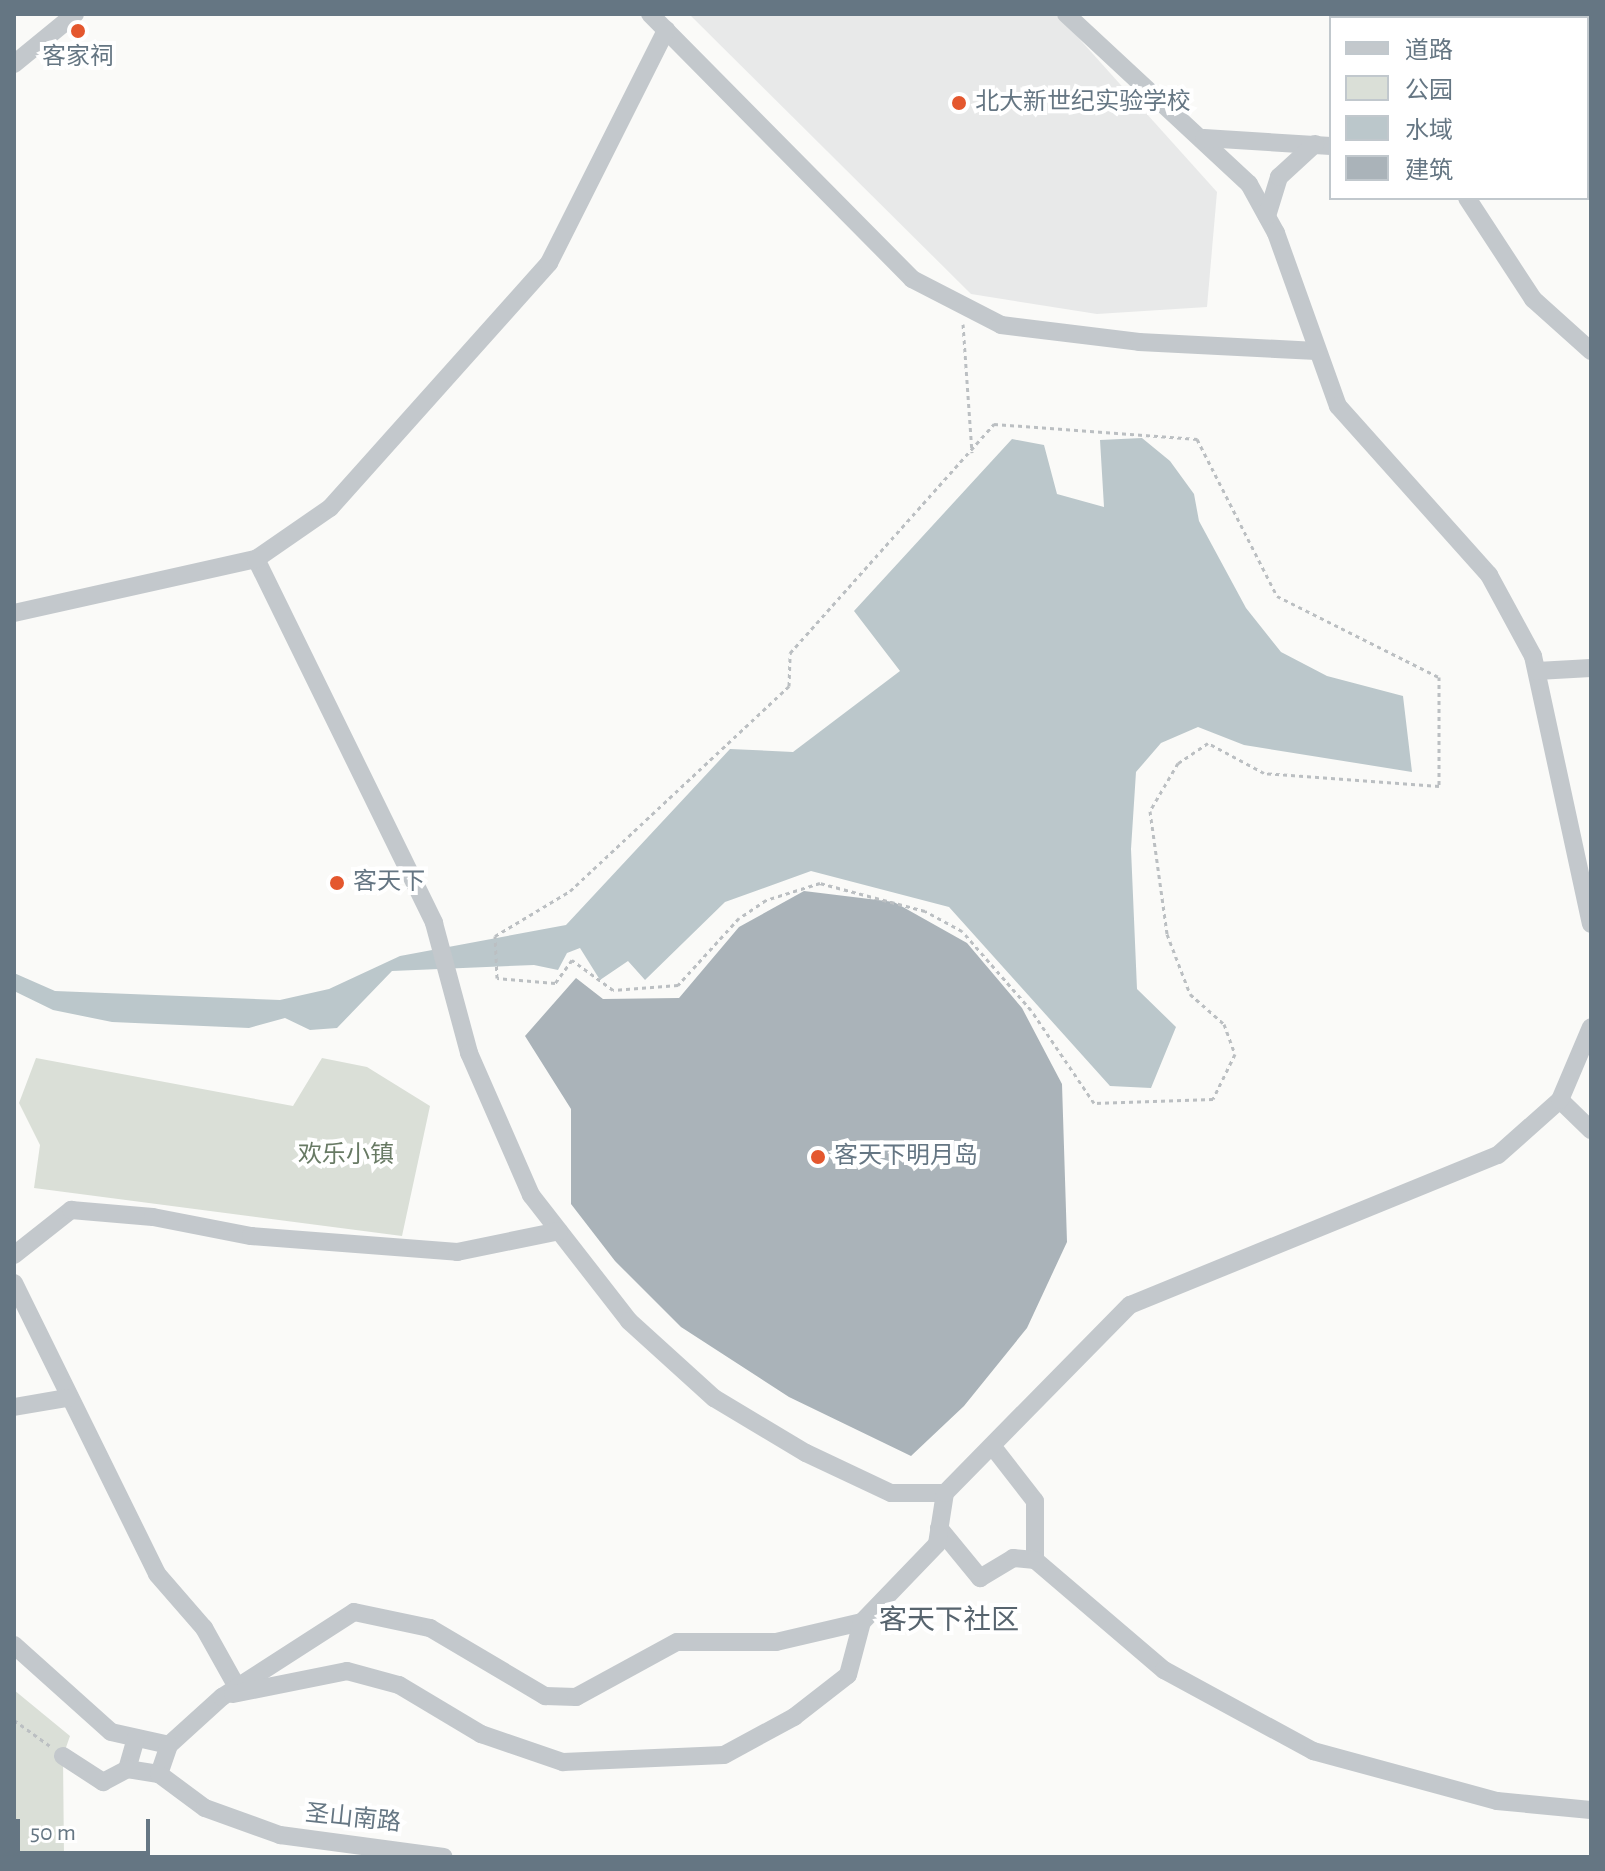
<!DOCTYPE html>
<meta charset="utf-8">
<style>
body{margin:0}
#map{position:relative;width:1605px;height:1871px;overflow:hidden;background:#fafaf8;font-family:"Alegreya Sans","Noto Sans SC",sans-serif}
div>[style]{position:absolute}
.built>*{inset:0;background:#e8e9e9}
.green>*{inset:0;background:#dadfd7}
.water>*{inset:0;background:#bbc7cb}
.building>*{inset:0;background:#aab3b9}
.path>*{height:3px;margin-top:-1.5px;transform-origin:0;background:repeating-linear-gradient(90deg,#bbbfc2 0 4px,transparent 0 8px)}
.minor>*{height:18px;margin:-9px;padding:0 9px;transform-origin:9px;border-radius:9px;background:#c3c8cc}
.dots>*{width:22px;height:22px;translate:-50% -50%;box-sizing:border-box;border:4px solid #fff;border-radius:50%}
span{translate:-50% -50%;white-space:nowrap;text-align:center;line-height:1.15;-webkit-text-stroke:8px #fff;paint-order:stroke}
.poi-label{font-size:24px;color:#657683}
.left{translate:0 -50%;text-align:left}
.park-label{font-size:24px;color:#687a64}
.street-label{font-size:24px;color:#657683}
.quarter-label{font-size:28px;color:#57646e}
.frame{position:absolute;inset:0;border:16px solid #657683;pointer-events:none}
.legend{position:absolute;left:1329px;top:16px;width:260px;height:184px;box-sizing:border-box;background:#fff;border:2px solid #c1c8cd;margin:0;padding:10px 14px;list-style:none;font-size:24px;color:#657683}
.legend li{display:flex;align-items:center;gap:16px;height:40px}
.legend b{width:40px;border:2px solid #c1c8cd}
.scale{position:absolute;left:16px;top:1819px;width:134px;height:36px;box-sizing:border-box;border:4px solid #657683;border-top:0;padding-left:10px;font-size:24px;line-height:28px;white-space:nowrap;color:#657683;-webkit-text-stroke:6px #fff;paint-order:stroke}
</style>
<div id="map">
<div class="built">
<div style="clip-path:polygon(689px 14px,1057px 14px,1217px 192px,1207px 307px,1097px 314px,971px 294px)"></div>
</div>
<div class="green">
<div style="clip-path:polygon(36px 1058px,293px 1106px,322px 1058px,367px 1067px,430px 1106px,402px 1236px,34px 1188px,40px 1145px,19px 1103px)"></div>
<div style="clip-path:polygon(14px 1690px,70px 1736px,63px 1756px,64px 1857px,14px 1857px)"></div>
</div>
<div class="water">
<div style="clip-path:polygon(1142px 438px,1170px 461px,1194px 494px,1199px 521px,1246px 608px,1281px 652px,1327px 676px,1403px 696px,1412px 772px,1244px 745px,1198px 727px,1161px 743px,1136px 772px,1131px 849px,1137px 989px,1176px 1027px,1151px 1088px,1110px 1086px,949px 907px,811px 871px,725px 902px,645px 980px,628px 961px,600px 980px,580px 948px,567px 953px,558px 970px,534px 965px,392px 971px,337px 1028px,310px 1030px,285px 1018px,249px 1028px,112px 1022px,53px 1010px,14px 991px,14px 973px,55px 991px,280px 1000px,329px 989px,400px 956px,566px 925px,730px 749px,793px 752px,900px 671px,854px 611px,1012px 439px,1044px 445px,1057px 494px,1104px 507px,1100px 440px)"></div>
</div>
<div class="building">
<div style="clip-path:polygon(804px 891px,894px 902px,967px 943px,1022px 1008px,1062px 1084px,1067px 1242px,1027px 1328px,964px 1406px,911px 1456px,789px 1397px,681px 1327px,615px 1261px,571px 1204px,571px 1109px,525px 1036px,576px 978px,603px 999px,679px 998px,739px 927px)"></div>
</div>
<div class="path">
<div style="left:963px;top:324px;width:129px;rotate:86deg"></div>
<div style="left:994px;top:424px;width:204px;rotate:4.2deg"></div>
<div style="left:1197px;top:439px;width:176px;rotate:63deg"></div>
<div style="left:1277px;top:596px;width:181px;rotate:26.6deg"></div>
<div style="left:1439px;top:677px;width:109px;rotate:90deg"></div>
<div style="left:1439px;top:786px;width:175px;rotate:-175.8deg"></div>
<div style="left:1264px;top:773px;width:64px;rotate:-151.8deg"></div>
<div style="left:1208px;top:743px;width:36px;rotate:146deg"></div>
<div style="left:1178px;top:763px;width:56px;rotate:120.3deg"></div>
<div style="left:1150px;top:811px;width:124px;rotate:82.1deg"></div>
<div style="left:1167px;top:934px;width:64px;rotate:69deg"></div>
<div style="left:1190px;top:994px;width:45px;rotate:41.4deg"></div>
<div style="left:1224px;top:1024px;width:32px;rotate:70deg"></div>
<div style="left:1235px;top:1054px;width:50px;rotate:116.1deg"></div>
<div style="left:1213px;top:1099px;width:119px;rotate:178.1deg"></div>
<div style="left:1094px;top:1103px;width:112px;rotate:-124.1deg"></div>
<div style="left:1031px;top:1010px;width:105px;rotate:-131.1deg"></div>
<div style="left:962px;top:931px;width:42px;rotate:-151.6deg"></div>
<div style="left:925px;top:911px;width:109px;rotate:-165.1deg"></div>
<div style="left:820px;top:883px;width:57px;rotate:162.5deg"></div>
<div style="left:766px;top:900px;width:32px;rotate:146deg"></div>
<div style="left:739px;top:918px;width:91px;rotate:132.3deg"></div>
<div style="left:678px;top:985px;width:65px;rotate:175.6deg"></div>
<div style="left:613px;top:990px;width:51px;rotate:-143.8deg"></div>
<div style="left:572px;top:960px;width:29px;rotate:126deg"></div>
<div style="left:555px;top:983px;width:58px;rotate:-175.1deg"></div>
<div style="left:497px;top:978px;width:42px;rotate:-92.7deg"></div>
<div style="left:495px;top:936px;width:87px;rotate:-31deg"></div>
<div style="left:570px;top:891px;width:300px;rotate:-43.1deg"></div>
<div style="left:789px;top:686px;width:33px;rotate:-88deg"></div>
<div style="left:790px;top:653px;width:307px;rotate:-48.3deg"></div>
<div style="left:14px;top:1720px;width:44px;rotate:35.8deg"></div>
</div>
<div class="minor">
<div style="left:650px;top:14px;width:373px;rotate:45.3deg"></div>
<div style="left:912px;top:279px;width:100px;rotate:27.3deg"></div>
<div style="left:1001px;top:325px;width:139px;rotate:7deg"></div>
<div style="left:1139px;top:342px;width:178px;rotate:2.9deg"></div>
<div style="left:1066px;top:14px;width:250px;rotate:42.9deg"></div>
<div style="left:1249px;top:184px;width:56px;rotate:61.1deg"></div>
<div style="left:1276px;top:233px;width:184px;rotate:70.3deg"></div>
<div style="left:1338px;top:406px;width:227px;rotate:48.2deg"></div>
<div style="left:1489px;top:575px;width:92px;rotate:61.5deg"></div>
<div style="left:1533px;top:656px;width:274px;rotate:77.8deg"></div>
<div style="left:14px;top:64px;width:79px;rotate:-39.3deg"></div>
<div style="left:1204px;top:138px;width:127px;rotate:3.6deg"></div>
<div style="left:1467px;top:198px;width:121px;rotate:56.8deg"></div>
<div style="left:1533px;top:299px;width:78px;rotate:41.9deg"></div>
<div style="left:1267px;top:216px;width:41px;rotate:-72.9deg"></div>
<div style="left:1279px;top:177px;width:49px;rotate:-42.5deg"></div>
<div style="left:256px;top:559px;width:405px;rotate:63.9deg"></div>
<div style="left:434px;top:923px;width:135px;rotate:74.9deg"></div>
<div style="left:469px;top:1053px;width:155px;rotate:66.4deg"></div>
<div style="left:531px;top:1195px;width:160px;rotate:52.1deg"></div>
<div style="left:629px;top:1321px;width:115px;rotate:42.2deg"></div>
<div style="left:714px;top:1398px;width:107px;rotate:30.9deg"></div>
<div style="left:806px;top:1453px;width:94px;rotate:25.2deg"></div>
<div style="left:891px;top:1493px;width:54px"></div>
<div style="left:14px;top:613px;width:248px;rotate:-12.6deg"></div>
<div style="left:256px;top:559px;width:90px;rotate:-34.6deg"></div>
<div style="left:330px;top:508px;width:329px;rotate:-48.2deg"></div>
<div style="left:549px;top:263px;width:261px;rotate:-63.3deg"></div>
<div style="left:1537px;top:671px;width:54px;rotate:-3.2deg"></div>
<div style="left:1560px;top:1100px;width:43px;rotate:44.1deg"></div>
<div style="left:14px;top:1255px;width:73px;rotate:-38.3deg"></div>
<div style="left:71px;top:1210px;width:82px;rotate:4.9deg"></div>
<div style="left:153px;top:1217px;width:100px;rotate:11deg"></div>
<div style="left:251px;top:1236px;width:207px;rotate:4.4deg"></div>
<div style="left:457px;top:1252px;width:104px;rotate:-11.6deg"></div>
<div style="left:14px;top:1283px;width:324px;rotate:63.8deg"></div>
<div style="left:157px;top:1574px;width:72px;rotate:49deg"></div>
<div style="left:204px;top:1628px;width:68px;rotate:60.8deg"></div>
<div style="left:14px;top:1407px;width:54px;rotate:-9.6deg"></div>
<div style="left:993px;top:1447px;width:68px;rotate:52.1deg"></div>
<div style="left:1035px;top:1501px;width:59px;rotate:90deg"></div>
<div style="left:939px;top:1528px;width:65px;rotate:50.6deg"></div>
<div style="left:980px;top:1578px;width:39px;rotate:-31deg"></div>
<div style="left:1013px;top:1558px;width:22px;rotate:5deg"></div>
<div style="left:1035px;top:1560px;width:170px;rotate:40.5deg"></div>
<div style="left:1164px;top:1670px;width:170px;rotate:28.5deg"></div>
<div style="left:1313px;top:1751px;width:191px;rotate:15.2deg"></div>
<div style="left:1497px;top:1801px;width:94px;rotate:5.5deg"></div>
<div style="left:14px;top:1645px;width:130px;rotate:41.9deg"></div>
<div style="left:111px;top:1732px;width:59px;rotate:12.6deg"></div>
<div style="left:169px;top:1745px;width:72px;rotate:-42.2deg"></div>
<div style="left:222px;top:1697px;width:157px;rotate:-32.8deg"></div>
<div style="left:354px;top:1612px;width:78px;rotate:11.9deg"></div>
<div style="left:430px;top:1628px;width:134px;rotate:30.6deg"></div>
<div style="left:545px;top:1696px;width:31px;rotate:2deg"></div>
<div style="left:576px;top:1697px;width:115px;rotate:-28.6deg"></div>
<div style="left:677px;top:1642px;width:99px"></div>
<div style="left:776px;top:1642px;width:88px;rotate:-13.1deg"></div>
<div style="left:862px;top:1622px;width:108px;rotate:-46.1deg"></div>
<div style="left:937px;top:1544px;width:52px;rotate:-81.1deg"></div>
<div style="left:945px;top:1493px;width:264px;rotate:-45.5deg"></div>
<div style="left:1130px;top:1305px;width:397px;rotate:-22.2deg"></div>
<div style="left:1498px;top:1155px;width:83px;rotate:-41.6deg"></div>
<div style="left:1560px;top:1100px;width:79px;rotate:-67deg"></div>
<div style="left:233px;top:1694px;width:116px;rotate:-11.4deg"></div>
<div style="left:347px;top:1671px;width:54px;rotate:15.1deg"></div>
<div style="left:399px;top:1685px;width:96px;rotate:30.9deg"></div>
<div style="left:481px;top:1734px;width:87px;rotate:18.9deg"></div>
<div style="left:563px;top:1762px;width:161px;rotate:-2.5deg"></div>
<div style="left:724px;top:1755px;width:80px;rotate:-28.5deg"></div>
<div style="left:794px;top:1717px;width:68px;rotate:-37.9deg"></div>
<div style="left:848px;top:1675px;width:55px;rotate:-75.2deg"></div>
<div style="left:136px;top:1738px;width:32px;rotate:106deg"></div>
<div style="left:127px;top:1769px;width:32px;rotate:9deg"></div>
<div style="left:169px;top:1745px;width:31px;rotate:109deg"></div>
<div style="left:159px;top:1774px;width:57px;rotate:36.5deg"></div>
<div style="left:205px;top:1808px;width:80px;rotate:19.8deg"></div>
<div style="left:280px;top:1835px;width:165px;rotate:7.6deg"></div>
<div style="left:63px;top:1756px;width:48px;rotate:33deg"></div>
<div style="left:103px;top:1782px;width:27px;rotate:-28deg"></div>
</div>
<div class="dots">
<div style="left:78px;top:31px;background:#e4572e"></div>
<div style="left:959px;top:103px;background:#e4572e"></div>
<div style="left:337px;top:883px;background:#e4572e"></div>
<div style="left:818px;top:1157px;background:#e4572e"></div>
</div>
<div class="poi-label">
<span style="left:78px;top:58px">客家祠</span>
<span class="left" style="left:975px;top:103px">北大新世纪实验学校</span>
<span class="left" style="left:353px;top:883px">客天下</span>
<span class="left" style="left:834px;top:1157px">客天下明月岛</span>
</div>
<div class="park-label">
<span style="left:346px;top:1156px">欢乐小镇</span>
</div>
<div class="street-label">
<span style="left:353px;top:1819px;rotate:6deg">圣山南路</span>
</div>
<div class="quarter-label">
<span style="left:949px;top:1621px">客天下社区</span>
</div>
<div class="frame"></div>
<ul class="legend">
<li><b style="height:10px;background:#c3c8cc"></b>道路</li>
<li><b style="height:22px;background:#dadfd7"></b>公园</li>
<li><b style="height:22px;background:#bbc7cb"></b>水域</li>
<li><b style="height:22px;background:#aab3b9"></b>建筑</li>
</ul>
<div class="scale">50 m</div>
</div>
